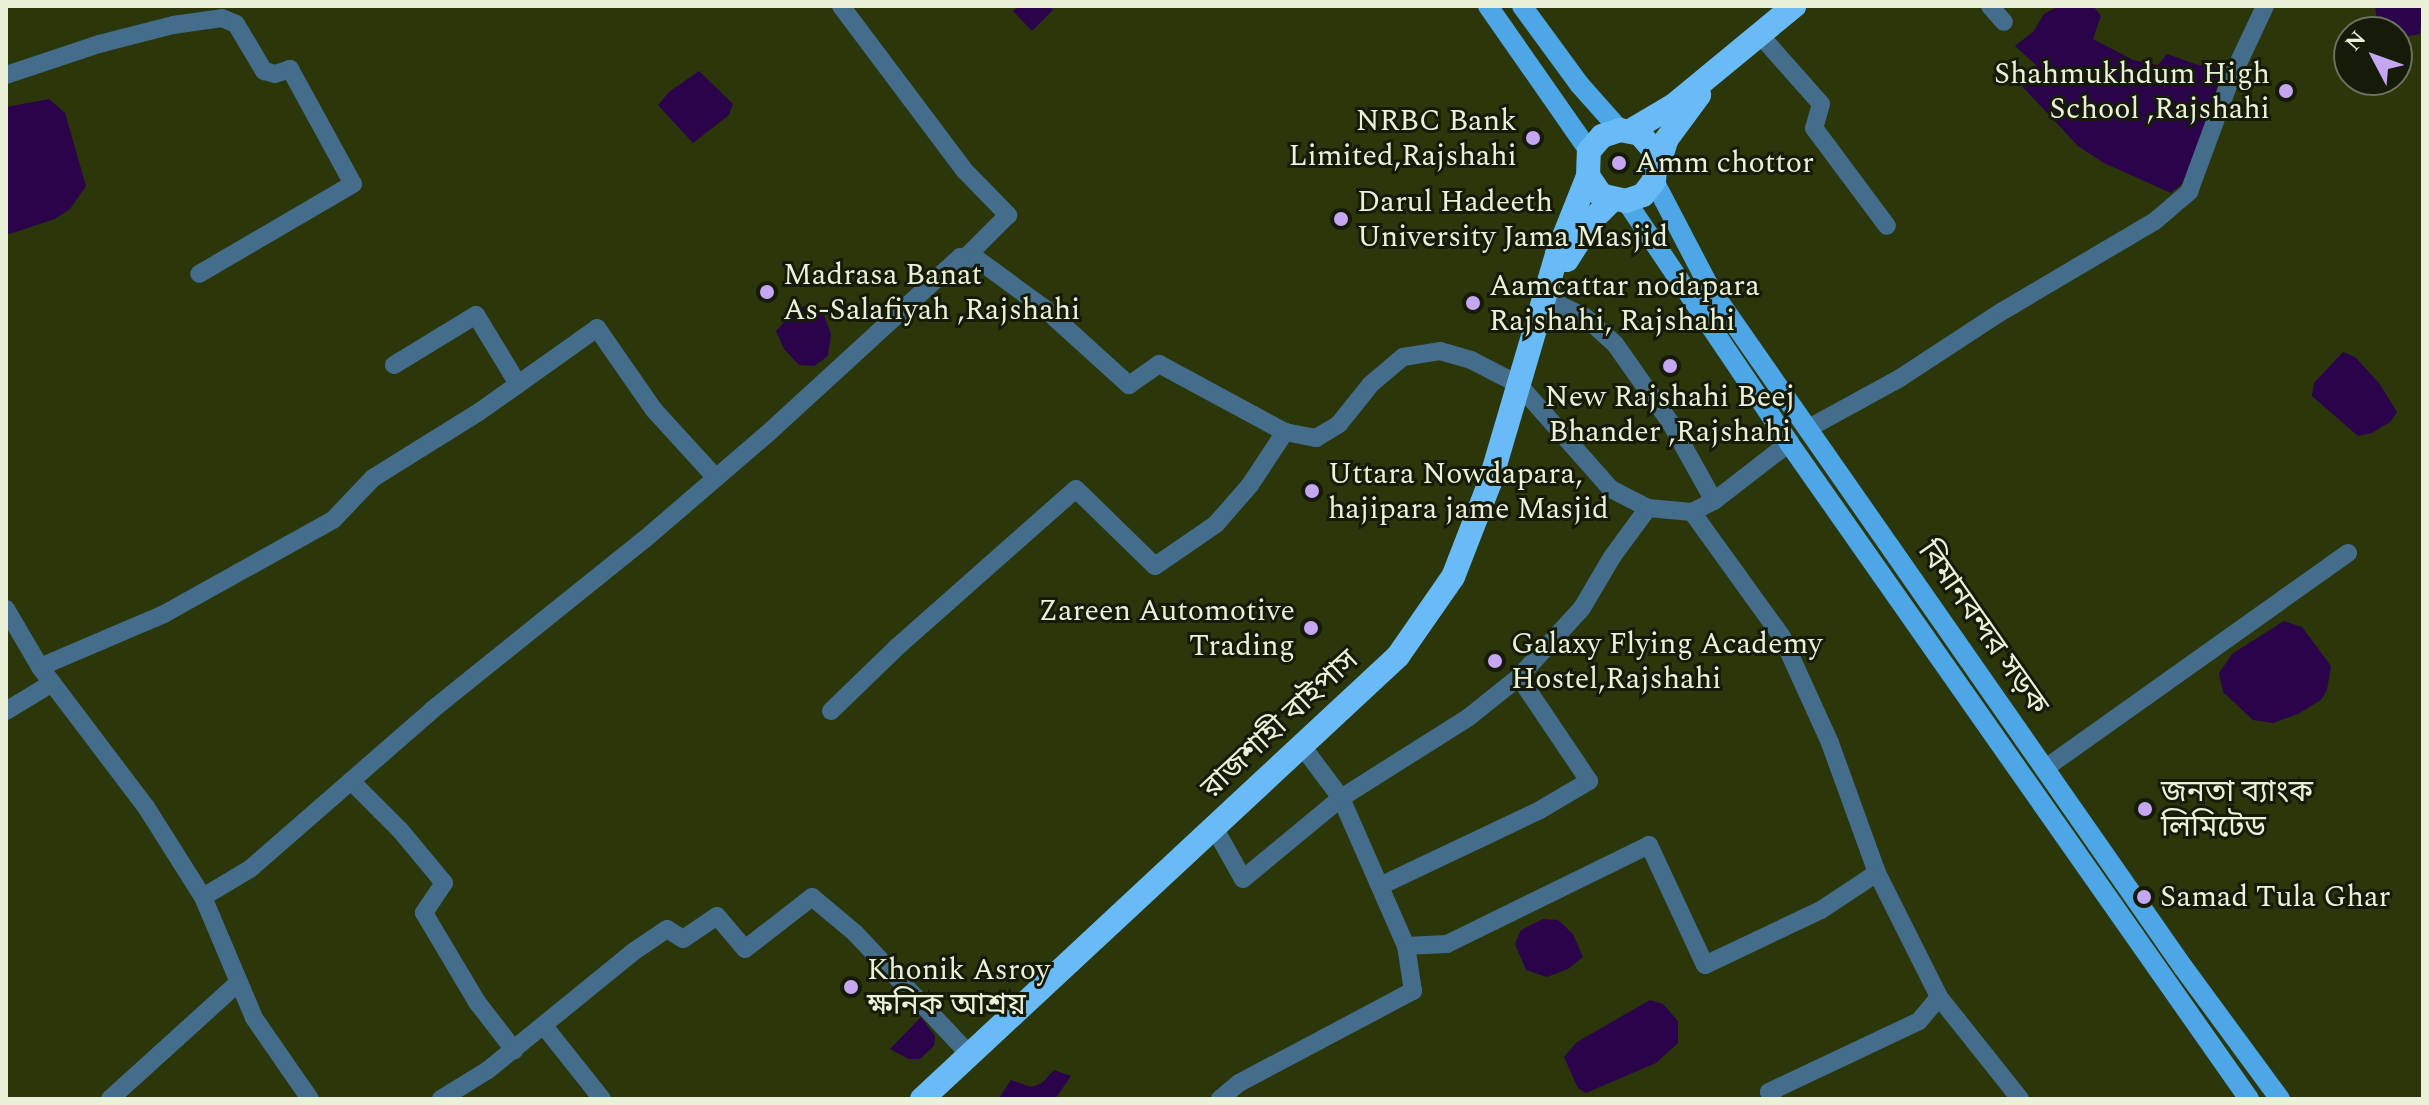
<!DOCTYPE html>
<meta charset="utf-8">
<style>
body{margin:0}
#map{position:relative;width:2429px;height:1105px;overflow:hidden;background:#2b360a;font-family:Spectral,"Noto Sans Bengali",serif}
div>[style]{position:absolute}
.water>*{inset:0;background:#2b034b}
.street>*{height:18px;margin:-9px;padding:0 9px;transform-origin:9px;border-radius:9px;background:#446c8b}
.primary>*{height:20px;margin:-10px;padding:0 10px;transform-origin:10px;border-radius:10px;background:#4da6e5}
.highway>*{height:24px;margin:-12px;padding:0 12px;transform-origin:12px;border-radius:12px;background:#69bbf8}
.dots>*{width:22px;height:22px;translate:-50% -50%;box-sizing:border-box;border:4px solid #161b09;border-radius:50%}
span{translate:-50% -50%;white-space:nowrap;text-align:center;line-height:1.15;-webkit-text-stroke:6px #161b09;paint-order:stroke}
.poi-label{font-size:30px;color:#e9f1d9}
.right{translate:-100% -50%;text-align:right}
.left{translate:0 -50%;text-align:left}
.street-label{font-size:30px;color:#e9f1d9}
.frame{position:absolute;inset:0;border:8px solid #e9f1d9;pointer-events:none}
.north{position:absolute;left:2333px;top:16px;width:80px;height:80px;box-sizing:border-box;background:#161b09;border:2px solid #6a715c;border-radius:50%;rotate:311deg;font-size:22px;font-weight:700;line-height:32px;text-align:center;color:#e9f1d9}
.north::after{content:'';display:block;margin:auto;width:28px;height:36px;background:#c5a7f1;clip-path:polygon(50% 0,100% 100%,50% 72%,0 100%)}
</style>
<div id="map">
<div class="water">
<div style="clip-path:polygon(1019px 6px,1049px 6px,1053px 10px,1032px 31px,1013px 11px)"></div>
<div style="clip-path:polygon(2059px 6px,2093px 6px,2101px 16px,2093px 39px,2133px 60px,2158px 65px,2167px 54px,2198px 65px,2221px 67px,2213px 107px,2183px 183px,2171px 193px,2104px 163px,2078px 146px,2020px 84px,2037px 66px,2015px 46px,2034px 31px,2044px 14px)"></div>
<div style="clip-path:polygon(2375px 6px,2423px 6px,2420px 34px,2397px 38px,2397px 32px,2387px 32px,2378px 26px)"></div>
<div style="clip-path:polygon(699px 71px,733px 104px,729px 115px,693px 143px,658px 105px,669px 92px)"></div>
<div style="clip-path:polygon(49px 99px,65px 113px,86px 186px,70px 209px,55px 219px,6px 235px,6px 107px)"></div>
<div style="clip-path:polygon(808px 305px,824px 315px,831px 334px,828px 356px,814px 366px,799px 365px,784px 349px,776px 331px,795px 310px)"></div>
<div style="clip-path:polygon(2343px 352px,2355px 357px,2379px 383px,2397px 412px,2390px 422px,2372px 433px,2358px 436px,2312px 396px,2314px 383px)"></div>
<div style="clip-path:polygon(2284px 621px,2302px 627px,2331px 666px,2327px 690px,2321px 700px,2298px 714px,2273px 723px,2253px 720px,2223px 692px,2219px 673px,2232px 654px)"></div>
<div style="clip-path:polygon(1543px 919px,1558px 920px,1573px 934px,1583px 957px,1568px 969px,1547px 977px,1526px 970px,1515px 944px,1521px 930px)"></div>
<div style="clip-path:polygon(1650px 1000px,1663px 1004px,1678px 1021px,1678px 1043px,1656px 1063px,1586px 1093px,1578px 1088px,1564px 1057px,1577px 1042px)"></div>
<div style="clip-path:polygon(921px 1017px,935px 1036px,934px 1046px,920px 1059px,909px 1059px,890px 1049px)"></div>
<div style="clip-path:polygon(1054px 1070px,1071px 1076px,1055px 1099px,999px 1098px,1011px 1080px,1031px 1087px,1042px 1083px)"></div>
</div>
<div class="street">
<div style="left:841px;top:6px;width:206px;rotate:53.1deg"></div>
<div style="left:965px;top:171px;width:62px;rotate:45.7deg"></div>
<div style="left:1008px;top:215px;width:57px;rotate:135deg"></div>
<div style="left:1990px;top:6px;width:21px;rotate:49deg"></div>
<div style="left:1760px;top:35px;width:92px;rotate:48.5deg"></div>
<div style="left:1821px;top:104px;width:25px;rotate:106deg"></div>
<div style="left:1814px;top:128px;width:122px;rotate:53.3deg"></div>
<div style="left:6px;top:75px;width:98px;rotate:-18.4deg"></div>
<div style="left:99px;top:44px;width:76px;rotate:-14.4deg"></div>
<div style="left:173px;top:25px;width:49px;rotate:-8.1deg"></div>
<div style="left:222px;top:18px;width:15px;rotate:23deg"></div>
<div style="left:236px;top:24px;width:55px;rotate:59.2deg"></div>
<div style="left:264px;top:71px;width:11px;rotate:15deg"></div>
<div style="left:275px;top:74px;width:16px;rotate:-18deg"></div>
<div style="left:290px;top:69px;width:131px;rotate:61.3deg"></div>
<div style="left:353px;top:184px;width:178px;rotate:149.7deg"></div>
<div style="left:1547px;top:299px;width:42px;rotate:25.3deg"></div>
<div style="left:1585px;top:317px;width:40px;rotate:42deg"></div>
<div style="left:1615px;top:344px;width:95px;rotate:54.8deg"></div>
<div style="left:1670px;top:422px;width:90px;rotate:60.9deg"></div>
<div style="left:394px;top:365px;width:96px;rotate:-31.4deg"></div>
<div style="left:476px;top:315px;width:81px;rotate:58.7deg"></div>
<div style="left:1807px;top:429px;width:106px;rotate:-28.7deg"></div>
<div style="left:1900px;top:378px;width:121px;rotate:-33.2deg"></div>
<div style="left:2001px;top:312px;width:179px;rotate:-30.6deg"></div>
<div style="left:2155px;top:221px;width:45px;rotate:-40.5deg"></div>
<div style="left:2189px;top:192px;width:116px;rotate:-69.8deg"></div>
<div style="left:2229px;top:83px;width:85px;rotate:-64.9deg"></div>
<div style="left:1692px;top:512px;width:154px;rotate:54.2deg"></div>
<div style="left:1782px;top:637px;width:116px;rotate:65.6deg"></div>
<div style="left:1830px;top:743px;width:138px;rotate:70.1deg"></div>
<div style="left:1877px;top:873px;width:139px;rotate:63.4deg"></div>
<div style="left:1939px;top:997px;width:130px;rotate:51.5deg"></div>
<div style="left:6px;top:609px;width:67px;rotate:59.6deg"></div>
<div style="left:40px;top:667px;width:176px;rotate:52.9deg"></div>
<div style="left:146px;top:807px;width:107px;rotate:57.7deg"></div>
<div style="left:203px;top:897px;width:131px;rotate:67.1deg"></div>
<div style="left:254px;top:1018px;width:98px;rotate:55.3deg"></div>
<div style="left:40px;top:667px;width:135px;rotate:-23.1deg"></div>
<div style="left:164px;top:614px;width:193px;rotate:-29.1deg"></div>
<div style="left:333px;top:520px;width:58px;rotate:-46.4deg"></div>
<div style="left:373px;top:478px;width:125px;rotate:-31.9deg"></div>
<div style="left:479px;top:412px;width:145px;rotate:-35.4deg"></div>
<div style="left:597px;top:328px;width:100px;rotate:55.2deg"></div>
<div style="left:654px;top:410px;width:92px;rotate:47.6deg"></div>
<div style="left:6px;top:711px;width:54px;rotate:-31.3deg"></div>
<div style="left:831px;top:711px;width:91px;rotate:-44.1deg"></div>
<div style="left:896px;top:648px;width:240px;rotate:-41.5deg"></div>
<div style="left:1076px;top:489px;width:110px;rotate:44.3deg"></div>
<div style="left:1155px;top:566px;width:74px;rotate:-34.5deg"></div>
<div style="left:1216px;top:524px;width:52px;rotate:-48.9deg"></div>
<div style="left:1250px;top:485px;width:64px;rotate:-56.6deg"></div>
<div style="left:1302px;top:746px;width:65px;rotate:53.1deg"></div>
<div style="left:1341px;top:798px;width:162px;rotate:66.3deg"></div>
<div style="left:1406px;top:946px;width:41px;rotate:-2.8deg"></div>
<div style="left:1447px;top:944px;width:225px;rotate:-26.1deg"></div>
<div style="left:1649px;top:845px;width:132px;rotate:65deg"></div>
<div style="left:1705px;top:965px;width:128px;rotate:-25.4deg"></div>
<div style="left:1821px;top:910px;width:67px;rotate:-33.5deg"></div>
<div style="left:2044px;top:769px;width:373px;rotate:-35.4deg"></div>
<div style="left:351px;top:781px;width:69px;rotate:45deg"></div>
<div style="left:400px;top:830px;width:69px;rotate:50.3deg"></div>
<div style="left:444px;top:883px;width:36px;rotate:124deg"></div>
<div style="left:424px;top:913px;width:104px;rotate:59.2deg"></div>
<div style="left:477px;top:1002px;width:61px;rotate:52.4deg"></div>
<div style="left:1215px;top:829px;width:57px;rotate:60.8deg"></div>
<div style="left:1243px;top:879px;width:127px;rotate:-39.6deg"></div>
<div style="left:1341px;top:798px;width:151px;rotate:-32.3deg"></div>
<div style="left:1469px;top:717px;width:64px;rotate:-38.7deg"></div>
<div style="left:1519px;top:677px;width:93px;rotate:-47.6deg"></div>
<div style="left:1582px;top:608px;width:59px;rotate:-59.5deg"></div>
<div style="left:1612px;top:557px;width:61px;rotate:-53.7deg"></div>
<div style="left:1380px;top:886px;width:177px;rotate:-25.4deg"></div>
<div style="left:1540px;top:810px;width:57px;rotate:-30.6deg"></div>
<div style="left:1589px;top:781px;width:125px;rotate:-123.9deg"></div>
<div style="left:203px;top:897px;width:55px;rotate:-30.8deg"></div>
<div style="left:250px;top:869px;width:242px;rotate:-41.1deg"></div>
<div style="left:432px;top:710px;width:273px;rotate:-38.8deg"></div>
<div style="left:645px;top:539px;width:160px;rotate:-40.7deg"></div>
<div style="left:766px;top:435px;width:263px;rotate:-42.5deg"></div>
<div style="left:960px;top:257px;width:17px;rotate:7deg"></div>
<div style="left:977px;top:259px;width:83px;rotate:36.2deg"></div>
<div style="left:1044px;top:308px;width:115px;rotate:42.2deg"></div>
<div style="left:1129px;top:385px;width:37px;rotate:-35deg"></div>
<div style="left:1159px;top:364px;width:143px;rotate:28.4deg"></div>
<div style="left:1285px;top:432px;width:32px;rotate:11deg"></div>
<div style="left:1316px;top:438px;width:27px;rotate:-31deg"></div>
<div style="left:1339px;top:424px;width:51px;rotate:-51.3deg"></div>
<div style="left:1371px;top:384px;width:42px;rotate:-40.2deg"></div>
<div style="left:1403px;top:357px;width:37px;rotate:-9deg"></div>
<div style="left:1440px;top:351px;width:32px;rotate:16deg"></div>
<div style="left:1471px;top:360px;width:53px;rotate:27.1deg"></div>
<div style="left:1518px;top:384px;width:140px;rotate:48.5deg"></div>
<div style="left:1611px;top:489px;width:42px;rotate:27.2deg"></div>
<div style="left:1648px;top:508px;width:44px;rotate:5.2deg"></div>
<div style="left:1692px;top:512px;width:25px;rotate:-27deg"></div>
<div style="left:1714px;top:501px;width:95px;rotate:-37.7deg"></div>
<div style="left:544px;top:1026px;width:93px;rotate:51.5deg"></div>
<div style="left:110px;top:1099px;width:174px;rotate:-42.2deg"></div>
<div style="left:441px;top:1099px;width:55px;rotate:-31.7deg"></div>
<div style="left:488px;top:1070px;width:187px;rotate:-39.1deg"></div>
<div style="left:633px;top:952px;width:41px;rotate:-34.1deg"></div>
<div style="left:667px;top:929px;width:19px;rotate:32deg"></div>
<div style="left:683px;top:939px;width:41px;rotate:-34.1deg"></div>
<div style="left:717px;top:916px;width:43px;rotate:49.7deg"></div>
<div style="left:745px;top:949px;width:85px;rotate:-37.8deg"></div>
<div style="left:812px;top:897px;width:56px;rotate:39.9deg"></div>
<div style="left:855px;top:933px;width:168px;rotate:46.7deg"></div>
<div style="left:1220px;top:1099px;width:25px;rotate:-40deg"></div>
<div style="left:1239px;top:1083px;width:197px;rotate:-27.9deg"></div>
<div style="left:1413px;top:991px;width:46px;rotate:-98.8deg"></div>
<div style="left:1773px;top:1099px;width:8px;rotate:-120deg"></div>
<div style="left:1769px;top:1092px;width:166px;rotate:-25.3deg"></div>
<div style="left:1919px;top:1021px;width:31px;rotate:-50deg"></div>
</div>
<div class="primary">
<div style="left:1488px;top:6px;width:177px;rotate:55.1deg"></div>
<div style="left:1522px;top:6px;width:97px;rotate:53.8deg"></div>
<div style="left:1579px;top:84px;width:62px;rotate:48.3deg"></div>
<div style="left:1654px;top:181px;width:123px;rotate:62.4deg"></div>
<div style="left:1711px;top:290px;width:825px;rotate:55.12deg"></div>
<div style="left:2183px;top:967px;width:164px;rotate:53.7deg"></div>
<div style="left:1626px;top:201px;width:292px;rotate:56deg"></div>
<div style="left:1789px;top:443px;width:801px;rotate:54.96deg"></div>
</div>
<div class="highway">
<div style="left:1630px;top:131px;width:51px;rotate:-30.6deg"></div>
<div style="left:1674px;top:105px;width:156px;rotate:-39.5deg"></div>
<div style="left:1658px;top:167px;width:28px;rotate:-73deg"></div>
<div style="left:1666px;top:140px;width:56px;rotate:-53.7deg"></div>
<div style="left:1567px;top:260px;width:47px;rotate:-58deg"></div>
<div style="left:1592px;top:220px;width:28px;rotate:-45deg"></div>
<div style="left:922px;top:1099px;width:650px;rotate:-42.94deg"></div>
<div style="left:1398px;top:656px;width:96px;rotate:-55.2deg"></div>
<div style="left:1453px;top:577px;width:102px;rotate:-68.7deg"></div>
<div style="left:1490px;top:482px;width:238px;rotate:-73.6deg"></div>
<div style="left:1557px;top:254px;width:84px;rotate:-68.3deg"></div>
<div style="left:1588px;top:176px;width:25px;rotate:-88deg"></div>
<div style="left:1589px;top:151px;width:20px;rotate:-49deg"></div>
<div style="left:1602px;top:136px;width:19px;rotate:-18deg"></div>
<div style="left:1620px;top:130px;width:20px;rotate:11deg"></div>
<div style="left:1640px;top:134px;width:25px;rotate:50deg"></div>
<div style="left:1656px;top:153px;width:28px;rotate:94deg"></div>
<div style="left:1654px;top:181px;width:18px;rotate:128deg"></div>
<div style="left:1643px;top:195px;width:18px;rotate:161deg"></div>
<div style="left:1626px;top:201px;width:26px;rotate:-167deg"></div>
<div style="left:1601px;top:195px;width:23px;rotate:-124deg"></div>
</div>
<div class="dots">
<div style="left:2286px;top:91px;background:#c5a7f1"></div>
<div style="left:1533px;top:138px;background:#c5a7f1"></div>
<div style="left:1619px;top:163px;background:#c5a7f1"></div>
<div style="left:1341px;top:219px;background:#c5a7f1"></div>
<div style="left:767px;top:292px;background:#c5a7f1"></div>
<div style="left:1473px;top:303px;background:#c5a7f1"></div>
<div style="left:1670px;top:366px;background:#c5a7f1"></div>
<div style="left:1312px;top:491px;background:#c5a7f1"></div>
<div style="left:1311px;top:628px;background:#c5a7f1"></div>
<div style="left:1495px;top:661px;background:#c5a7f1"></div>
<div style="left:2145px;top:809px;background:#c5a7f1"></div>
<div style="left:2144px;top:897px;background:#c5a7f1"></div>
<div style="left:851px;top:987px;background:#c5a7f1"></div>
</div>
<div class="poi-label">
<span class="right" style="left:2270px;top:91px">Shahmukhdum High<br>School ,Rajshahi</span>
<span class="right" style="left:1517px;top:138px">NRBC Bank<br>Limited,Rajshahi</span>
<span class="left" style="left:1635px;top:163px">Amm chottor</span>
<span class="left" style="left:1357px;top:219px">Darul Hadeeth<br>University Jama Masjid</span>
<span class="left" style="left:783px;top:292px">Madrasa Banat<br>As-Salafiyah ,Rajshahi</span>
<span class="left" style="left:1489px;top:303px">Aamcattar nodapara<br>Rajshahi, Rajshahi</span>
<span style="left:1670px;top:414px">New Rajshahi Beej<br>Bhander ,Rajshahi</span>
<span class="left" style="left:1328px;top:491px">Uttara Nowdapara,<br>hajipara jame Masjid</span>
<span class="right" style="left:1295px;top:628px">Zareen Automotive<br>Trading</span>
<span class="left" style="left:1511px;top:661px">Galaxy Flying Academy<br>Hostel,Rajshahi</span>
<span class="left" style="left:2161px;top:809px">জনতা ব্যাংক<br>লিমিটেড</span>
<span class="left" style="left:2160px;top:897px">Samad Tula Ghar</span>
<span class="left" style="left:867px;top:987px">Khonik Asroy<br>ক্ষনিক আশ্রয়</span>
</div>
<div class="street-label">
<span style="left:1983px;top:628px;rotate:55deg">বিমানবন্দর সড়ক</span>
<span style="left:1280px;top:724px;rotate:-43deg">রাজশাহী বাইপাস</span>
</div>
<div class="frame"></div>
<div class="north">N</div>
</div>
